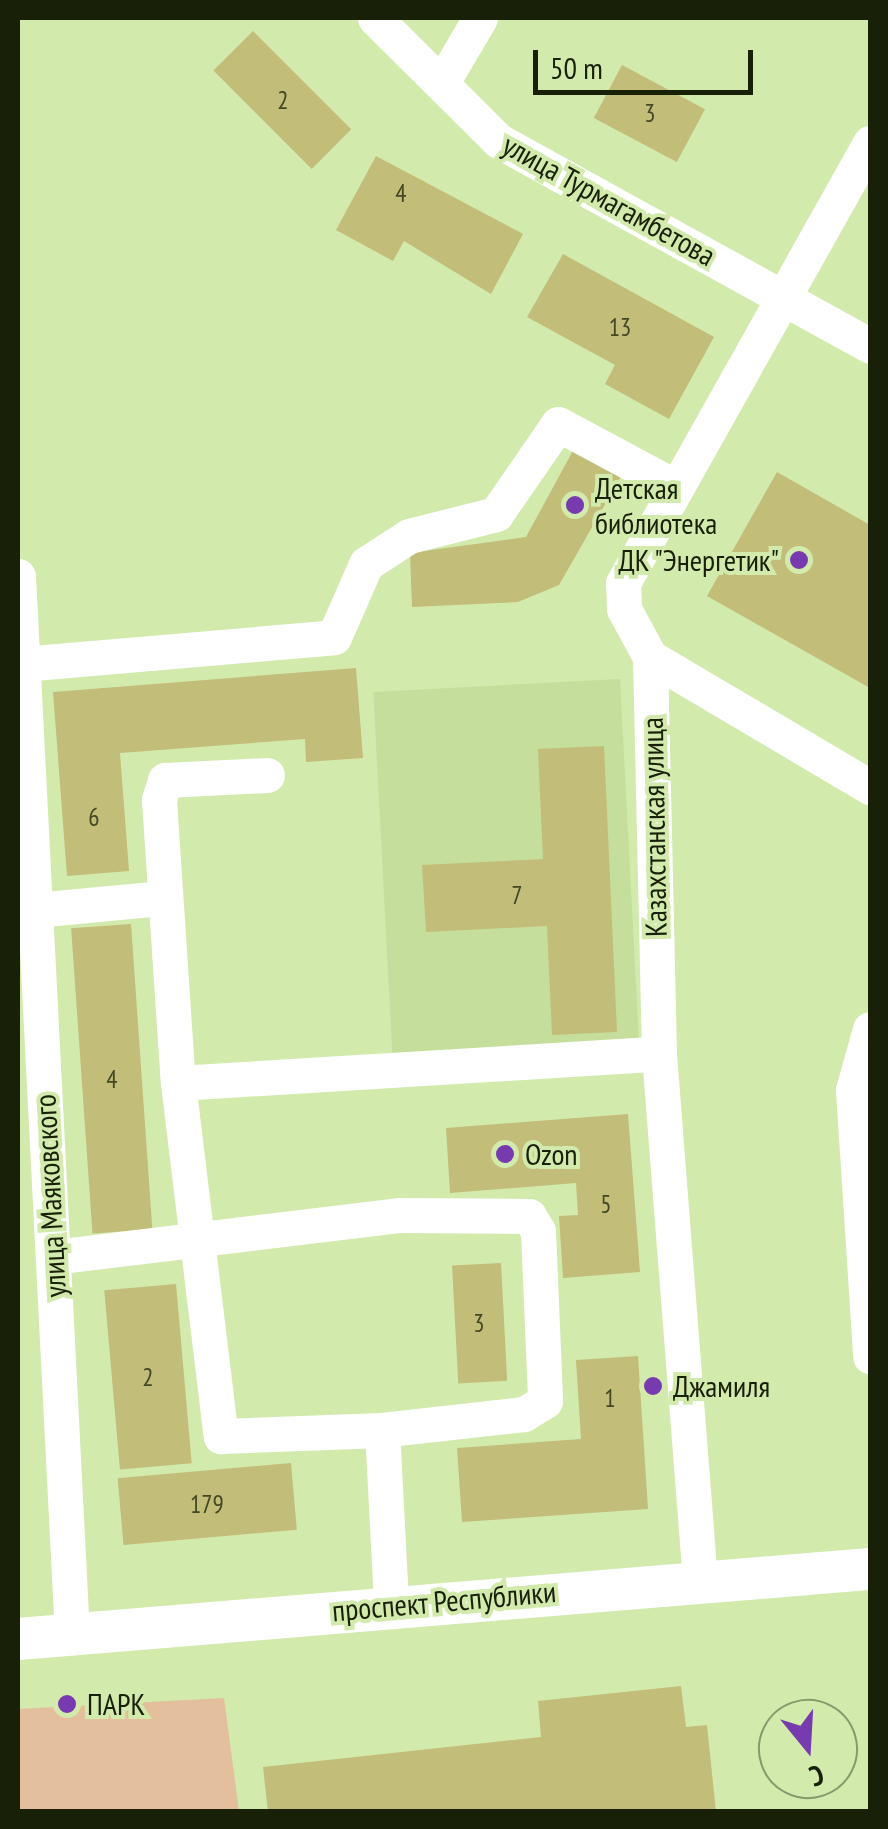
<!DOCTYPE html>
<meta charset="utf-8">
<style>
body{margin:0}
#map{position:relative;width:888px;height:1829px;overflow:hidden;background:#d3eaad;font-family:"PT Sans Narrow",sans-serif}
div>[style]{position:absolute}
.built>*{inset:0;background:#c5de9b;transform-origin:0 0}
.green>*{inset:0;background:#e3bf9d}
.building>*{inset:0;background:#c2bd78;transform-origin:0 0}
.minor>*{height:35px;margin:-17.5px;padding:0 17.5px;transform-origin:17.5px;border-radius:17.5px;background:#fff}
.major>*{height:42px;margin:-21px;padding:0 21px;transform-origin:21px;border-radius:21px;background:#fff}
.dots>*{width:28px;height:28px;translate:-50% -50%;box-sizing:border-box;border:5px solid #d3eaad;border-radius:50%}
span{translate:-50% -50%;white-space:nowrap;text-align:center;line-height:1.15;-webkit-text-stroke:8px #d3eaad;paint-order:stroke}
.number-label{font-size:25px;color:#424724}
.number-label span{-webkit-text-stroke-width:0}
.street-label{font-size:30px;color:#182008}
.poi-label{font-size:30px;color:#182008}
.left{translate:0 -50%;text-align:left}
.right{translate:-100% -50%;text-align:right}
.frame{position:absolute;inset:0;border:20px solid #182008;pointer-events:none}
.north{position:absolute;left:758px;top:1699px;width:100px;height:100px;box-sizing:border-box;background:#d3eaad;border:2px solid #88996b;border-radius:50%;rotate:162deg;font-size:28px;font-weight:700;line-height:40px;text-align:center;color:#182008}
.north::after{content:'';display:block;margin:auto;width:35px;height:45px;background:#783aaf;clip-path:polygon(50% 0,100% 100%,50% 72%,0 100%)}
.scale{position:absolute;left:533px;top:50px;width:220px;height:45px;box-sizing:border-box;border:5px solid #182008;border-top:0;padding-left:12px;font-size:30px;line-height:35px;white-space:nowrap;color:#182008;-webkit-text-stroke:8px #d3eaad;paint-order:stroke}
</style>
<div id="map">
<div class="built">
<div style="left:620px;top:679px;width:362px;height:247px;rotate:87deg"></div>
</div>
<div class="green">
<div style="clip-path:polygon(224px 1698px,239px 1811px,18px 1811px,18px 1709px)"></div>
</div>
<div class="building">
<div style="left:253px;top:31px;width:139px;height:56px;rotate:45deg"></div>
<div style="left:622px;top:65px;width:94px;height:60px;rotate:28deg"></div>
<div style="clip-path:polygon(376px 156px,523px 234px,491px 294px,404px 241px,393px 261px,336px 230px)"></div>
<div style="clip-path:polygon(563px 254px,714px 337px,669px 419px,605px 384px,615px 365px,527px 317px)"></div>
<div style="clip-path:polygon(575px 447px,623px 473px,559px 585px,518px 602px,412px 607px,410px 553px,526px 537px)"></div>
<div style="clip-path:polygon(777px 472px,870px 525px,870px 688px,707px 596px)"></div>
<div style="clip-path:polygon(356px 668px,363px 758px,306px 762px,305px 739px,120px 753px,129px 871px,67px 876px,53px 692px)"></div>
<div style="clip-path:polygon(604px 746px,617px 1032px,552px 1035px,547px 926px,426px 932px,422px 865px,543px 859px,538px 749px)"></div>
<div style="left:131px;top:924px;width:306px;height:60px;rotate:86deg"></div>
<div style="clip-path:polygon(628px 1114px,640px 1272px,563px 1278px,559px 1216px,578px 1215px,576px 1183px,450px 1193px,446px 1128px)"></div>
<div style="left:501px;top:1263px;width:118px;height:49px;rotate:87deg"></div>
<div style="left:176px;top:1284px;width:180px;height:72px;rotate:85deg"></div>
<div style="clip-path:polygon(638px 1356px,648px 1509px,462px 1522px,457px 1448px,581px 1439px,576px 1360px)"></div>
<div style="left:291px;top:1463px;width:67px;height:174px;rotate:85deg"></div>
<div style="clip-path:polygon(681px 1686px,686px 1727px,707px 1725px,716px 1812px,268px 1812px,263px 1767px,541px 1737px,538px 1701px)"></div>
</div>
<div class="minor">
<div style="left:375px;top:18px;width:175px;rotate:44.8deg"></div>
<div style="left:499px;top:141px;width:424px;rotate:28.9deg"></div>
<div style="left:443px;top:81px;width:73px;rotate:-59.6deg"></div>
<div style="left:18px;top:576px;width:1060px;rotate:87.08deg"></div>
<div style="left:650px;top:657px;width:256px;rotate:30.6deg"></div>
<div style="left:22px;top:664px;width:313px;rotate:-4.9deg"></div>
<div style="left:334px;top:637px;width:80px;rotate:-66.3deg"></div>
<div style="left:366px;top:564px;width:51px;rotate:-33.1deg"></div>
<div style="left:409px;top:536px;width:90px;rotate:-14.2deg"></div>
<div style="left:496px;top:514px;width:109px;rotate:-55.4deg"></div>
<div style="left:558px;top:424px;width:129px;rotate:28.2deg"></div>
<div style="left:267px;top:775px;width:102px;rotate:177.2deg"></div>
<div style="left:165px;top:780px;width:21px;rotate:107deg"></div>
<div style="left:159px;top:800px;width:284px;rotate:86.2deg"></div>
<div style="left:178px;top:1083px;width:482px;rotate:-3.5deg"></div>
<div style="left:35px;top:910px;width:129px;rotate:-5.4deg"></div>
<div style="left:870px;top:1029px;width:63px;rotate:105.6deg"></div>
<div style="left:853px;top:1090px;width:267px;rotate:86.3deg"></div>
<div style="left:178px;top:1083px;width:356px;rotate:83.1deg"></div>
<div style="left:221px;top:1436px;width:161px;rotate:-2.1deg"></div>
<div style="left:53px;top:1257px;width:350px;rotate:-6.9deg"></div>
<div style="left:400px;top:1215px;width:129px;rotate:0.4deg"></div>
<div style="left:529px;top:1216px;width:17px;rotate:59deg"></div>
<div style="left:538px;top:1231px;width:170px;rotate:87.6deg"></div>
<div style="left:545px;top:1401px;width:25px;rotate:148deg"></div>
<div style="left:524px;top:1414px;width:143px;rotate:173.6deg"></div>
<div style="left:382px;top:1430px;width:174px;rotate:87deg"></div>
<div style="left:700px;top:1581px;width:529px;rotate:-94.45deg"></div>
<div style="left:659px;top:1054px;width:397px;rotate:-91.3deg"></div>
<div style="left:650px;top:657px;width:55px;rotate:-118.4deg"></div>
<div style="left:624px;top:609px;width:26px;rotate:-92deg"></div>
<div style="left:623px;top:583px;width:505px;rotate:-60.69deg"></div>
</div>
<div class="major">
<div style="left:18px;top:1639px;width:855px;rotate:-4.7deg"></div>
</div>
<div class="dots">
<div style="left:575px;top:505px;background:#783aaf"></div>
<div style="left:799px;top:560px;background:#783aaf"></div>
<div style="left:505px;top:1154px;background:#783aaf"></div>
<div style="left:653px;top:1386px;background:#783aaf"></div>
<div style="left:67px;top:1704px;background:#783aaf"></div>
</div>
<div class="number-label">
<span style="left:283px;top:100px">2</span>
<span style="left:650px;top:113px">3</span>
<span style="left:401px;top:193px">4</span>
<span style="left:620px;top:327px">13</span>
<span style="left:94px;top:817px">6</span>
<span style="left:517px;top:895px">7</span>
<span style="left:112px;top:1079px">4</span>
<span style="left:606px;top:1204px">5</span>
<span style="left:479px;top:1323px">3</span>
<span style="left:148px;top:1377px">2</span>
<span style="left:610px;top:1398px">1</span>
<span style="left:207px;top:1504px">179</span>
</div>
<div class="street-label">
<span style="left:609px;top:200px;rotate:29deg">улица Турмагамбетова</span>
<span style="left:654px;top:827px;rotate:-91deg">Казахстанская улица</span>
<span style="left:50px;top:1196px;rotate:-93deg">улица Маяковского</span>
<span style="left:444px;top:1601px;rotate:-5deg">проспект Республики</span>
</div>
<div class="poi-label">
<span class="left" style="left:595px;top:505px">Детская<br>библиотека</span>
<span class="right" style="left:779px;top:560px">ДК "Энергетик"</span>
<span class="left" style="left:525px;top:1154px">Ozon</span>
<span class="left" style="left:673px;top:1386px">Джамиля</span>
<span class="left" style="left:87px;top:1704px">ПАРК</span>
</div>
<div class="frame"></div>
<div class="north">С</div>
<div class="scale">50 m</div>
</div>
